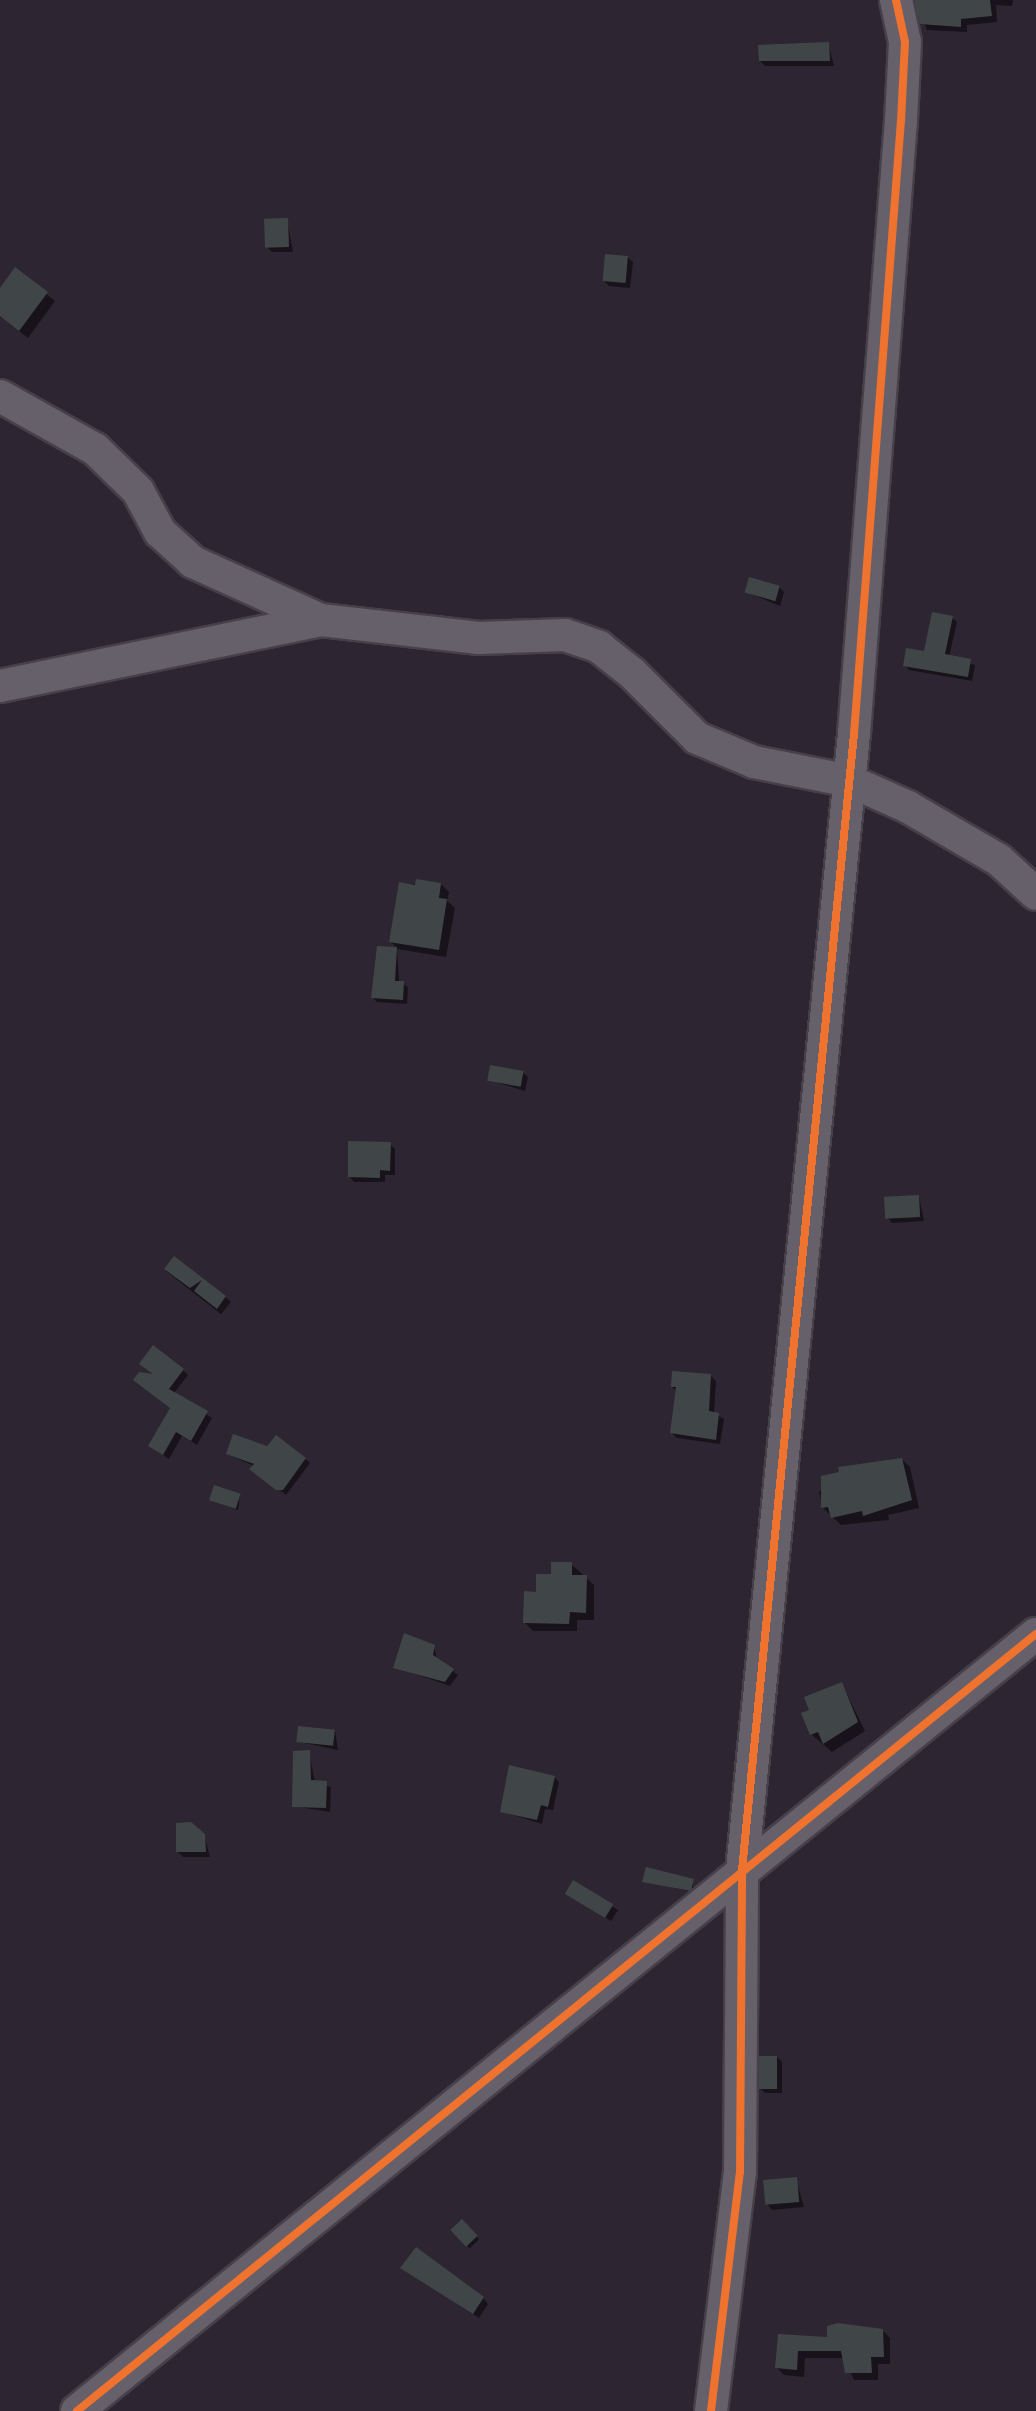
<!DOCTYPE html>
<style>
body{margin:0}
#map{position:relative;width:1036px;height:2411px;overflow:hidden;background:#2d2531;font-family:"Golos Text",sans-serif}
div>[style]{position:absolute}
.shadow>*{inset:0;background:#0007;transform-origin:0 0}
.building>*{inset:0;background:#404648;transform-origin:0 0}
.roads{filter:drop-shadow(2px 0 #46404a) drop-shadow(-2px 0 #46404a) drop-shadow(0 2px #46404a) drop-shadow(0 -2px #46404a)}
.minor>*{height:32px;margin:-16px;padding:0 16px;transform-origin:16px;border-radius:16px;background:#66606a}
.cycleway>*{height:8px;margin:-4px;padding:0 4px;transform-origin:4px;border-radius:4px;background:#ef722f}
span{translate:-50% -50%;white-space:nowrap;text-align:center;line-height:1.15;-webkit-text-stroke:4.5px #2f1f37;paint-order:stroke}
</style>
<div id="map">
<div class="shadow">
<div style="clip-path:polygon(915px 0,1013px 0,1012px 6px,996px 5px,997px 22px,967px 25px,967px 32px,927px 30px)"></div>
<div style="clip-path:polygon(828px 43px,834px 66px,765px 66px,760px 61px)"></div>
<div style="clip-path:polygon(287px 219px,293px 252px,272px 252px,267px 247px)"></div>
<div style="clip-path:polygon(627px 257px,633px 262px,630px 288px,609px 286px,604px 281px)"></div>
<div style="clip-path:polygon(16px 270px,55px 301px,28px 338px,0 316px,0 291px)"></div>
<div style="clip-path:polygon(779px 587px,784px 592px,780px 606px,746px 592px)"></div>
<div style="clip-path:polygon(952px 618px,957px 622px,949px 657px,975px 665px,972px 681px,909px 670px,905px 665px,926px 652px)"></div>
<div style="clip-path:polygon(400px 884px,441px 884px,449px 892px,447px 901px,455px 908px,446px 957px,397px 949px,399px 982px,408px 987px,407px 1004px,377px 1002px,372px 997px,379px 947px,397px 948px,390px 941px)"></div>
<div style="clip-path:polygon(522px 1072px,528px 1077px,525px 1091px,489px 1080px)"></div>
<div style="clip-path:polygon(390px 1144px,395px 1149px,395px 1175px,385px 1175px,385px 1182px,354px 1182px,349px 1176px)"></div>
<div style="clip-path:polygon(919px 1196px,924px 1221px,892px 1223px,887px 1217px)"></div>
<div style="left:175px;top:1258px;width:71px;height:16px;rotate:38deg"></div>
<div style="clip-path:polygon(183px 1370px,188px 1375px,174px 1393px,212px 1418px,197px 1445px,182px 1436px,169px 1459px,150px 1446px,172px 1409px,156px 1376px)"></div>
<div style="clip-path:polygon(711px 1376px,716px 1381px,714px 1413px,724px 1419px,720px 1444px,677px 1438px,672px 1433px,677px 1391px,672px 1387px)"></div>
<div style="clip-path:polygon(227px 1454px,305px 1459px,310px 1463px,286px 1495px,254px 1466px)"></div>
<div style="clip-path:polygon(901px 1459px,910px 1467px,919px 1508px,888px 1515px,889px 1520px,841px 1525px,823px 1508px,819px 1492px,840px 1473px)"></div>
<div style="clip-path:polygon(240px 1495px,238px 1510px,211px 1500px)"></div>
<div style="clip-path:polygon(571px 1564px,594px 1585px,594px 1620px,577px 1620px,577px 1631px,533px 1631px,525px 1623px,538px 1593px)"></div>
<div style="clip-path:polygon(434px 1646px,437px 1660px,458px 1675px,450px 1686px,395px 1667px)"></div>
<div style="clip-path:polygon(842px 1684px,865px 1731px,832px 1752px,811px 1734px,811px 1710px)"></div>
<div style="clip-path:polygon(335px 1731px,338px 1750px,300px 1742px)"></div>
<div style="clip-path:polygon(309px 1752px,315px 1782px,331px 1787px,330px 1812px,293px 1806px)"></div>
<div style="clip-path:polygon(554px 1777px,559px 1782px,553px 1810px,545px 1809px,542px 1824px,501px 1811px)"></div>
<div style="clip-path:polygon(204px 1835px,210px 1857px,183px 1857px,178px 1852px)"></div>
<div style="clip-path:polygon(693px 1880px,693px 1892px,644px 1881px)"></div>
<div style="left:573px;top:1882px;width:53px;height:13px;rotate:32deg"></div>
<div style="clip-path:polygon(777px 2057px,782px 2062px,782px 2093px,765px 2093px,760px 2088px)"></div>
<div style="clip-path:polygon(796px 2179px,804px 2207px,772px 2210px,767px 2204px)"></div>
<div style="left:462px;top:2221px;width:25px;height:13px;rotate:47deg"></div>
<div style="clip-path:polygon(402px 2268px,483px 2298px,488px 2304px,479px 2318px)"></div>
<div style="clip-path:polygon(882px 2330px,890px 2338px,890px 2364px,878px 2364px,878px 2380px,854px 2380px,844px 2358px,805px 2358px,804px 2377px,784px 2375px,777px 2368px,780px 2335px,829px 2339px)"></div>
</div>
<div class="building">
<div style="clip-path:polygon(914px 0,990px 0,992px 16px,961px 19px,961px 27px,920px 24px)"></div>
<div style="clip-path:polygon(829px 42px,830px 61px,759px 61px,758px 45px)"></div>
<div style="left:288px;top:218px;width:29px;height:24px;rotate:88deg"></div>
<div style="left:605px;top:254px;width:23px;height:27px;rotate:5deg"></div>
<div style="clip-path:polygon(15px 267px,48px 292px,19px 331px,0 316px,0 288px)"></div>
<div style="left:749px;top:577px;width:32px;height:16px;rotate:16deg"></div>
<div style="clip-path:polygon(932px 612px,953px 616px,945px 654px,971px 659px,968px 677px,903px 666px,906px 648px,924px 651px)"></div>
<div style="clip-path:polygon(416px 879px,441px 883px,439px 898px,447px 899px,439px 950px,389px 942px,399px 882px,415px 885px)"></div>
<div style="clip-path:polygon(377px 946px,397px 947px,395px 981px,404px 981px,403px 1000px,371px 998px)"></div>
<div style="left:490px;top:1065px;width:34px;height:16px;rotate:10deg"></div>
<div style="clip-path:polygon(348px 1141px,391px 1142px,390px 1171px,380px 1170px,380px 1178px,348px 1177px)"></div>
<div style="left:919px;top:1195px;width:22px;height:35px;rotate:87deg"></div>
<div style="clip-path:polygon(174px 1256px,226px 1296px,217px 1309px,194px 1291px,202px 1280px,190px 1288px,164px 1269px)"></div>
<div style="clip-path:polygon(153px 1345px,184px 1369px,169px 1389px,208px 1411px,191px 1441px,176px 1432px,163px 1455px,148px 1446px,170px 1408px,133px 1380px,139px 1372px,153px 1374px,139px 1364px)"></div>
<div style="clip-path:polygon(672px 1371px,711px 1374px,709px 1411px,719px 1413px,716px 1440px,670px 1433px,676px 1387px,671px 1387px)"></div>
<div style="clip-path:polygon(233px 1434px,267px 1446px,276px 1435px,306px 1458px,283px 1490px,276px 1490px,249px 1469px,254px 1464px,226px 1454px)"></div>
<div style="clip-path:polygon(902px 1458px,912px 1500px,863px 1516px,862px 1511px,831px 1518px,828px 1507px,821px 1508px,821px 1476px,839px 1472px,838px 1467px)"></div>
<div style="left:214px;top:1485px;width:28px;height:16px;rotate:18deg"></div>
<div style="clip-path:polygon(551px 1562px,572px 1562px,572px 1575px,587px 1575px,586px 1613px,570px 1612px,569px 1624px,523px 1623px,524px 1591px,536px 1592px,536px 1574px,551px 1574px)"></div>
<div style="clip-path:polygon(404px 1633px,435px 1645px,433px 1655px,454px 1669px,445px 1682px,393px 1668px)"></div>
<div style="clip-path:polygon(842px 1682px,858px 1722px,823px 1744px,818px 1732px,810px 1735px,801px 1713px,809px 1710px,804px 1697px)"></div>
<div style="left:298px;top:1726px;width:37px;height:16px;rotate:6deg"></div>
<div style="clip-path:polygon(310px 1750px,311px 1780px,327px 1781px,326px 1808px,292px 1807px,293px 1751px)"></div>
<div style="clip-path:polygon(509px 1765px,555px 1776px,548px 1807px,541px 1805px,537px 1820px,500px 1812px)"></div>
<div style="clip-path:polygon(191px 1822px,205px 1834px,206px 1852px,176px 1852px,176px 1823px)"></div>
<div style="clip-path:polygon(646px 1867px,694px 1879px,691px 1891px,642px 1882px)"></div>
<div style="left:573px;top:1880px;width:47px;height:16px;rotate:31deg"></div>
<div style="left:759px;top:2056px;width:18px;height:33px"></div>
<div style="left:797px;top:2177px;width:25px;height:34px;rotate:85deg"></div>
<div style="left:462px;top:2219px;width:23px;height:16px;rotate:47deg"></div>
<div style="clip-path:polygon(416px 2247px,484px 2297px,473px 2314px,400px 2268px)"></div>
<div style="clip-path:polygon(838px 2323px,883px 2329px,884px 2357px,871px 2357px,872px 2373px,845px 2373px,841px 2351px,798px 2351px,797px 2370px,775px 2368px,778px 2334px,827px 2337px,827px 2326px)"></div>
</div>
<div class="roads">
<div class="minor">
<div style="left:0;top:396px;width:109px;rotate:29.2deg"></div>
<div style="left:95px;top:449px;width:60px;rotate:44.3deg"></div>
<div style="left:138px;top:491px;width:47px;rotate:61.8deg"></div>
<div style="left:160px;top:532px;width:45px;rotate:42.3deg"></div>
<div style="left:193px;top:562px;width:141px;rotate:24.4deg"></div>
<div style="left:0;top:686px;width:328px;rotate:-11.6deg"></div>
<div style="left:321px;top:620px;width:159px;rotate:6.5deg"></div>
<div style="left:479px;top:638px;width:86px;rotate:-2deg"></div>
<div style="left:565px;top:635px;width:36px;rotate:19deg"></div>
<div style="left:599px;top:647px;width:42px;rotate:38.2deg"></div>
<div style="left:632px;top:673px;width:92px;rotate:45deg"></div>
<div style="left:697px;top:738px;width:62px;rotate:22.8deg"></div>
<div style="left:754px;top:762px;width:98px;rotate:11.2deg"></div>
<div style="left:850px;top:781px;width:64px;rotate:24.1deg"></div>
<div style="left:908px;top:807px;width:105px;rotate:30.2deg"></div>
<div style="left:999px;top:860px;width:50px;rotate:42.6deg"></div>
<div style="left:77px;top:2411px;width:1234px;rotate:-39.02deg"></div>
<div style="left:711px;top:2411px;width:241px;rotate:-83.1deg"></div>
<div style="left:740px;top:2172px;width:302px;rotate:-89.6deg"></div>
<div style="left:742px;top:1870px;width:1142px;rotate:-84.37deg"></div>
<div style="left:854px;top:734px;width:615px;rotate:-85.62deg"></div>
<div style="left:901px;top:121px;width:79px;rotate:-87.1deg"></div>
<div style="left:905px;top:42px;width:43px;rotate:-102.1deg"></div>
</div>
</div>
<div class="cycleway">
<div style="left:77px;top:2411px;width:1234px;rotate:-39.02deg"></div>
<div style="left:711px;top:2411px;width:241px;rotate:-83.1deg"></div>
<div style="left:740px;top:2172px;width:302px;rotate:-89.6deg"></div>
<div style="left:742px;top:1870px;width:1142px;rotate:-84.37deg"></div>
<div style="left:854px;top:734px;width:615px;rotate:-85.62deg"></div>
<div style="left:901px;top:121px;width:79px;rotate:-87.1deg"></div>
<div style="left:905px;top:42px;width:43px;rotate:-102.1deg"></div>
</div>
</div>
